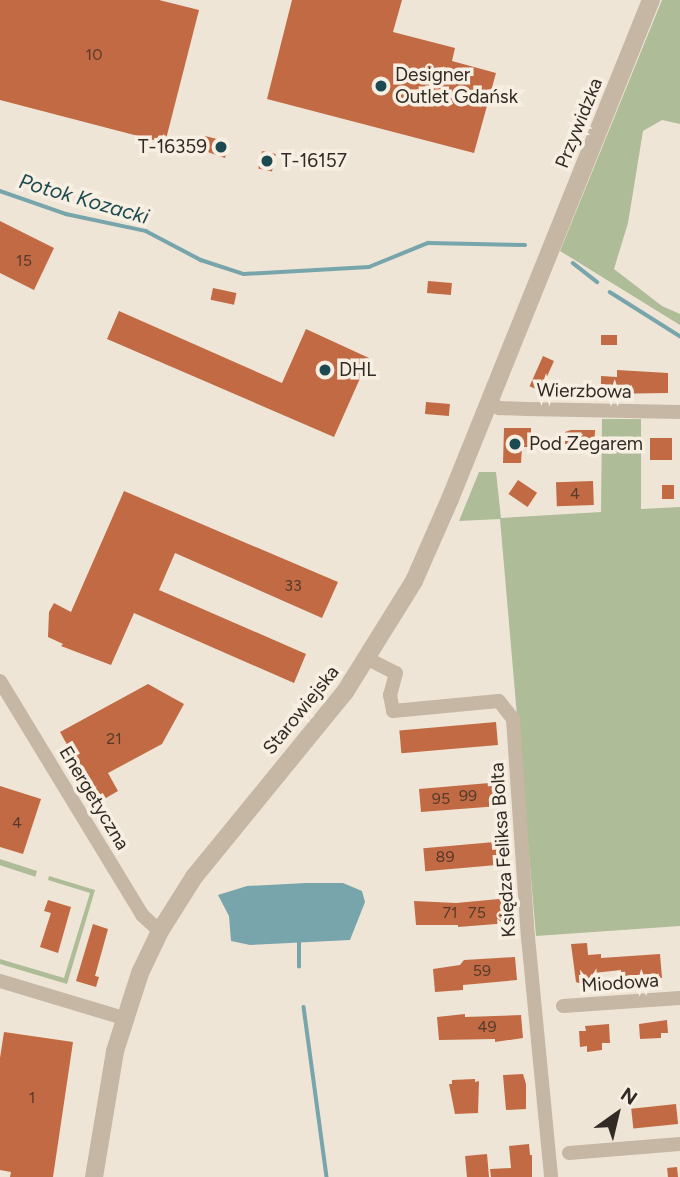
<!DOCTYPE html>
<meta charset="utf-8">
<style>
body{margin:0}
#map{position:relative;width:680px;height:1177px;overflow:hidden;background:#efe5d7;font-family:Figtree,sans-serif}
div>[style]{position:absolute}
.green>*{inset:0;background:#aebd98;transform-origin:0 0}
.water>*{inset:0;background:#77a5ab}
.stream>*{height:3.5px;margin:-1.75px;padding:0 1.75px;transform-origin:1.75px;border-radius:1.75px;background:#77a5ab}
.building>*{inset:0;background:#c16a43;transform-origin:0 0}
.minor>*{height:14px;margin:-7px;padding:0 7px;transform-origin:7px;border-radius:7px;background:#c6b6a4}
.tertiary>*{height:18px;margin:-9px;padding:0 9px;transform-origin:9px;border-radius:9px;background:#c6b6a4}
.dots>*{width:19px;height:19px;translate:-50% -50%;box-sizing:border-box;border:4px solid #f8efe3;border-radius:50%}
span{translate:-50% -50%;white-space:nowrap;text-align:center;line-height:1.15;-webkit-text-stroke:7px #f8efe3;paint-order:stroke}
.number-label{font-size:16px;color:#563a2c}
.number-label span{-webkit-text-stroke-width:0}
.poi-label{font-size:19px;color:#322a25}
.left{translate:0 -50%;text-align:left}
.right{translate:-100% -50%;text-align:right}
.street-label{font-size:19px;color:#322a25}
.water-label{font-size:21px;color:#1d4a51;font-style:italic}
.north{position:absolute;left:582px;top:1079px;width:70px;height:70px;-webkit-text-stroke:5px #f8efe3;paint-order:stroke;rotate:34deg;font-size:19px;font-weight:700;line-height:28px;text-align:center;color:#322a25}
.north::after{content:'';display:block;margin:auto;width:24px;height:32px;background:#322a25;clip-path:polygon(50% 0,100% 100%,50% 72%,0 100%)}
</style>
<div id="map">
<div class="green">
<div style="clip-path:polygon(662px 0,680px 0,680px 124px,662px 120px,643px 131px,628px 223px,614px 269px,662px 306px,680px 314px,680px 325px,560px 251px)"></div>
<div style="clip-path:polygon(602px 419px,641px 419px,641px 509px,680px 507px,680px 926px,536px 936px,500px 519px,459px 521px,479px 472px,496px 472px,501px 518px,601px 512px)"></div>
<div style="left:0;top:859px;width:39px;height:6px;rotate:18deg"></div>
<div style="clip-path:polygon(49px 876px,95px 890px,67px 984px,0 964px,0 959px,64px 978px,90px 893px,48px 880px)"></div>
</div>
<div class="water">
<div style="clip-path:polygon(306px 883px,343px 883px,362px 891px,365px 902px,350px 940px,250px 945px,231px 941px,229px 916px,218px 895px,247px 886px)"></div>
</div>
<div class="stream">
<div style="left:0;top:191px;width:70px;rotate:19.2deg"></div>
<div style="left:66px;top:214px;width:82px;rotate:12deg"></div>
<div style="left:146px;top:231px;width:62px;rotate:27.8deg"></div>
<div style="left:201px;top:260px;width:45px;rotate:18deg"></div>
<div style="left:244px;top:274px;width:125px;rotate:-3.2deg"></div>
<div style="left:369px;top:267px;width:64px;rotate:-22.1deg"></div>
<div style="left:428px;top:243px;width:97px;rotate:1.2deg"></div>
<div style="left:573px;top:263px;width:31px;rotate:38deg"></div>
<div style="left:610px;top:292px;width:83px;rotate:32.2deg"></div>
<div style="left:299px;top:967px;width:24px;rotate:-90deg"></div>
<div style="left:304px;top:1007px;width:172px;rotate:82.3deg"></div>
</div>
<div class="building">
<div style="clip-path:polygon(0 0,159px 0,199px 10px,165px 143px,0 100px)"></div>
<div style="clip-path:polygon(292px 0,402px 0,393px 32px,455px 48px,452px 61px,496px 73px,474px 153px,267px 99px)"></div>
<div style="clip-path:polygon(205px 136px,229px 142px,225px 158px,202px 150px)"></div>
<div style="left:262px;top:151px;width:14px;height:18px;rotate:12deg"></div>
<div style="clip-path:polygon(0 221px,54px 248px,34px 290px,0 273px)"></div>
<div style="left:428px;top:281px;width:24px;height:12px;rotate:5deg"></div>
<div style="left:213px;top:288px;width:24px;height:12px;rotate:12deg"></div>
<div style="clip-path:polygon(119px 311px,282px 383px,306px 329px,369px 358px,334px 437px,107px 339px)"></div>
<div style="left:601px;top:335px;width:16px;height:10px"></div>
<div style="left:543px;top:356px;width:12px;height:33px;rotate:24deg"></div>
<div style="clip-path:polygon(617px 370px,668px 373px,668px 393px,601px 394px,601px 376px,617px 377px)"></div>
<div style="left:426px;top:402px;width:24px;height:12px;rotate:5deg"></div>
<div style="clip-path:polygon(504px 428px,531px 428px,531px 447px,522px 447px,521px 463px,503px 463px)"></div>
<div style="clip-path:polygon(571px 430px,595px 430px,594px 452px,582px 452px,582px 444px,565px 444px,565px 432px)"></div>
<div style="left:650px;top:438px;width:22px;height:22px"></div>
<div style="left:518px;top:480px;width:23px;height:17px;rotate:34deg"></div>
<div style="left:593px;top:481px;width:24px;height:37px;rotate:88deg"></div>
<div style="left:662px;top:485px;width:12px;height:14px"></div>
<div style="clip-path:polygon(124px 491px,338px 582px,322px 618px,175px 553px,159px 590px,306px 654px,294px 683px,134px 613px,111px 665px,61px 646px,63px 644px,48px 637px,49px 612px,54px 603px,71px 612px)"></div>
<div style="clip-path:polygon(148px 684px,184px 704px,162px 744px,108px 773px,118px 791px,99px 802px,60px 732px)"></div>
<div style="left:496px;top:722px;width:23px;height:97px;rotate:85deg"></div>
<div style="clip-path:polygon(501px 782px,503px 805px,499px 806px,421px 812px,419px 789px)"></div>
<div style="clip-path:polygon(0 786px,41px 799px,23px 854px,0 847px)"></div>
<div style="left:506px;top:841px;width:23px;height:83px;rotate:85deg"></div>
<div style="clip-path:polygon(511px 898px,513px 921px,509px 923px,458px 927px,458px 925px,416px 925px,414px 901px,456px 903px)"></div>
<div style="clip-path:polygon(48px 900px,71px 907px,58px 953px,40px 947px,51px 913px,44px 911px)"></div>
<div style="clip-path:polygon(93px 924px,108px 929px,95px 976px,99px 977px,96px 987px,76px 981px)"></div>
<div style="clip-path:polygon(587px 943px,588px 955px,601px 954px,601px 958px,660px 954px,662px 978px,622px 981px,621px 970px,593px 973px,593px 981px,584px 985px,576px 982px,571px 944px)"></div>
<div style="clip-path:polygon(515px 957px,517px 980px,463px 985px,463px 990px,435px 992px,433px 969px,460px 965px,464px 960px)"></div>
<div style="clip-path:polygon(465px 1014px,465px 1017px,521px 1015px,523px 1038px,495px 1042px,495px 1039px,439px 1040px,437px 1017px)"></div>
<div style="clip-path:polygon(667px 1020px,668px 1033px,661px 1033px,661px 1038px,640px 1039px,639px 1024px)"></div>
<div style="clip-path:polygon(609px 1024px,610px 1043px,602px 1043px,602px 1050px,587px 1052px,587px 1046px,580px 1047px,579px 1031px,586px 1031px,585px 1026px)"></div>
<div style="clip-path:polygon(4px 1032px,73px 1042px,53px 1177px,10px 1177px,11px 1172px,0 1170px,0 1058px)"></div>
<div style="clip-path:polygon(523px 1074px,526px 1084px,526px 1109px,506px 1110px,503px 1075px)"></div>
<div style="clip-path:polygon(475px 1079px,475px 1082px,479px 1081px,478px 1113px,455px 1114px,449px 1084px,452px 1084px,452px 1080px)"></div>
<div style="left:676px;top:1104px;width:20px;height:45px;rotate:84deg"></div>
<div style="clip-path:polygon(529px 1144px,530px 1155px,532px 1155px,532px 1177px,491px 1177px,490px 1169px,511px 1168px,509px 1146px)"></div>
<div style="left:487px;top:1154px;width:23px;height:22px;rotate:85deg"></div>
<div style="left:677px;top:1167px;width:10px;height:10px;rotate:84deg"></div>
</div>
<div class="minor">
<div style="left:489px;top:402px;width:12px;rotate:31deg"></div>
<div style="left:499px;top:408px;width:27px;rotate:2deg"></div>
<div style="left:526px;top:409px;width:154px;rotate:1.1deg"></div>
<div style="left:368px;top:659px;width:31px;rotate:27deg"></div>
<div style="left:396px;top:673px;width:23px;rotate:105deg"></div>
<div style="left:390px;top:695px;width:16px;rotate:79deg"></div>
<div style="left:393px;top:711px;width:106px;rotate:-5.4deg"></div>
<div style="left:499px;top:701px;width:23px;rotate:52deg"></div>
<div style="left:513px;top:719px;width:219px;rotate:86.1deg"></div>
<div style="left:528px;top:937px;width:241px;rotate:84.5deg"></div>
<div style="left:0;top:681px;width:274px;rotate:58.7deg"></div>
<div style="left:142px;top:915px;width:24px;rotate:42deg"></div>
<div style="left:0;top:981px;width:128px;rotate:16.7deg"></div>
<div style="left:563px;top:1006px;width:117px;rotate:-3.9deg"></div>
<div style="left:569px;top:1153px;width:111px;rotate:-4.6deg"></div>
</div>
<div class="tertiary">
<div style="left:94px;top:1177px;width:128px;rotate:-80.5deg"></div>
<div style="left:115px;top:1051px;width:82px;rotate:-72.2deg"></div>
<div style="left:140px;top:973px;width:47px;rotate:-64.5deg"></div>
<div style="left:160px;top:931px;width:64px;rotate:-57.8deg"></div>
<div style="left:194px;top:877px;width:239px;rotate:-50.8deg"></div>
<div style="left:345px;top:692px;width:131px;rotate:-58.1deg"></div>
<div style="left:414px;top:581px;width:90px;rotate:-66.3deg"></div>
<div style="left:450px;top:499px;width:538px;rotate:-68.06deg"></div>
</div>
<div class="dots">
<div style="left:381px;top:86px;background:#1d4a51"></div>
<div style="left:221px;top:147px;background:#1d4a51"></div>
<div style="left:267px;top:161px;background:#1d4a51"></div>
<div style="left:325px;top:370px;background:#1d4a51"></div>
<div style="left:515px;top:444px;background:#1d4a51"></div>
</div>
<div class="number-label">
<span style="left:94px;top:55px">10</span>
<span style="left:24px;top:261px">15</span>
<span style="left:575px;top:494px">4</span>
<span style="left:293px;top:586px">33</span>
<span style="left:114px;top:739px">21</span>
<span style="left:468px;top:796px">99</span>
<span style="left:441px;top:799px">95</span>
<span style="left:17px;top:823px">4</span>
<span style="left:445px;top:857px">89</span>
<span style="left:450px;top:913px">71</span>
<span style="left:477px;top:913px">75</span>
<span style="left:482px;top:971px">59</span>
<span style="left:487px;top:1027px">49</span>
<span style="left:32px;top:1098px">1</span>
</div>
<div class="poi-label">
<span class="left" style="left:395px;top:86px">Designer<br>Outlet Gdańsk</span>
<span class="right" style="left:207px;top:147px">T-16359</span>
<span class="left" style="left:281px;top:161px">T-16157</span>
<span class="left" style="left:339px;top:370px">DHL</span>
<span class="left" style="left:529px;top:444px">Pod Zegarem</span>
</div>
<div class="street-label">
<span style="left:579px;top:123px;rotate:-68deg">Przywidzka</span>
<span style="left:584px;top:391px;rotate:1deg">Wierzbowa</span>
<span style="left:301px;top:710px;rotate:-51deg">Starowiejska</span>
<span style="left:94px;top:798px;rotate:59deg">Energetyczna</span>
<span style="left:503px;top:850px;rotate:-94deg">Księdza Feliksa Bolta</span>
<span style="left:620px;top:983px;rotate:-4deg">Miodowa</span>
</div>
<div class="water-label">
<span style="left:84px;top:199px;rotate:16deg">Potok Kozacki</span>
</div>
<div class="north">N</div>
</div>
